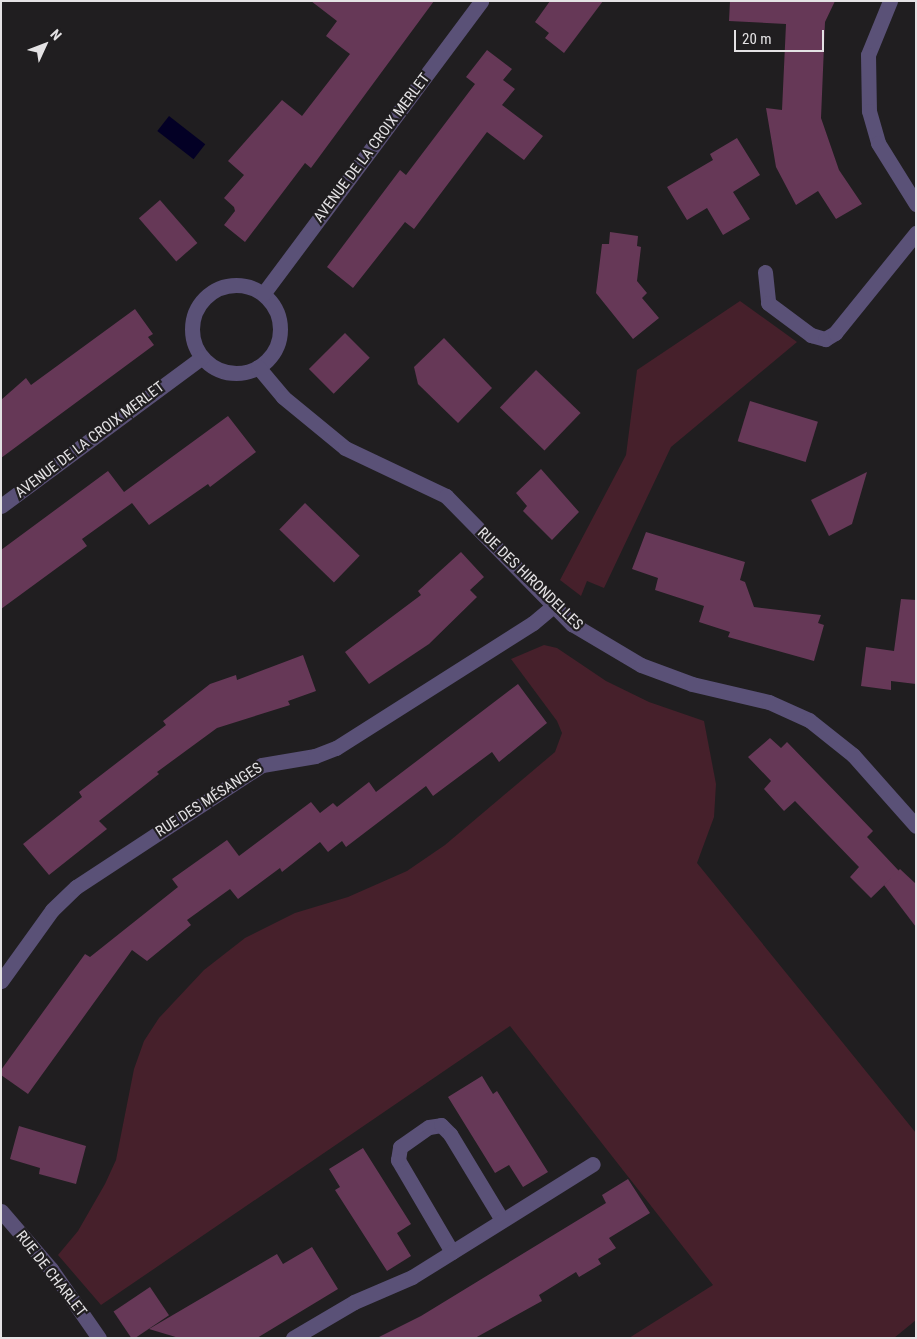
<!DOCTYPE html>
<meta charset="utf-8">
<style>
body{margin:0}
#map{position:relative;width:917px;height:1339px;overflow:hidden;background:#201e20;font-family:"Roboto Condensed",sans-serif}
div>[style]{position:absolute}
.green>*{inset:0;background:#46202b}
.water>*{inset:0;background:#030025;transform-origin:0 0}
.building>*{inset:0;background:#663857;transform-origin:0 0}
.minor>*{height:15px;margin:-7.5px;padding:0 7.5px;transform-origin:7.5px;border-radius:7.5px;background:#5a5177}
.minor>.ring{margin:-7.5px;padding:0;box-sizing:content-box;background:none;border:15px solid #5a5177;border-radius:50%}
span{translate:-50% -50%;white-space:nowrap;text-align:center;line-height:1.15;-webkit-text-stroke:4.5px #201e20;paint-order:stroke}
.street-label{font-size:15px;color:#e4e2e4}
.frame{position:absolute;inset:0;border:2px solid #e4e2e4;pointer-events:none}
.north{position:absolute;left:20px;top:20px;width:50px;height:50px;-webkit-text-stroke:4px #201e20;paint-order:stroke;rotate:47deg;font-size:14px;font-weight:700;line-height:20px;text-align:center;color:#e4e2e4}
.north::after{content:'';display:block;margin:auto;width:18px;height:22px;background:#e4e2e4;clip-path:polygon(50% 0,100% 100%,50% 72%,0 100%)}
.scale{position:absolute;left:734px;top:30px;width:90px;height:22px;box-sizing:border-box;border:2px solid #e4e2e4;border-top:0;padding-left:6px;font-size:15px;line-height:18px;white-space:nowrap;color:#e4e2e4;-webkit-text-stroke:4px #201e20;paint-order:stroke}
</style>
<div id="map">
<div class="green">
<div style="clip-path:polygon(740px 301px,797px 342px,671px 447px,604px 588px,587px 581px,581px 596px,560px 580px,626px 455px,637px 370px)"></div>
<div style="clip-path:polygon(544px 645px,557px 648px,606px 681px,649px 702px,704px 721px,716px 784px,714px 817px,697px 863px,916px 1133px,916px 1320px,894px 1338px,629px 1338px,713px 1285px,510px 1026px,101px 1305px,58px 1255px,78px 1231px,105px 1184px,116px 1160px,134px 1069px,144px 1041px,159px 1018px,204px 970px,245px 938px,295px 913px,348px 897px,407px 871px,445px 845px,555px 752px,562px 733px,557px 721px,511px 659px)"></div>
</div>
<div class="water">
<div style="left:169px;top:116px;width:46px;height:19px;rotate:38deg"></div>
</div>
<div class="building">
<div style="clip-path:polygon(311px 1px,434px 1px,311px 168px,305px 163px,245px 242px,224px 225px,235px 211px,234px 207px,224px 198px,244px 175px,228px 161px,282px 100px,302px 116px,350px 54px,326px 36px,337px 21px)"></div>
<div style="clip-path:polygon(550px 1px,603px 1px,564px 53px,545px 38px,549px 33px,535px 22px)"></div>
<div style="clip-path:polygon(730px 1px,835px 1px,825px 22px,821px 118px,839px 170px,862px 204px,836px 219px,818px 191px,796px 205px,776px 167px,766px 108px,782px 110px,786px 24px,729px 21px)"></div>
<div style="clip-path:polygon(487px 50px,512px 69px,503px 80px,515px 89px,502px 105px,543px 136px,524px 160px,487px 132px,414px 229px,405px 222px,353px 288px,327px 267px,400px 170px,406px 175px,475px 84px,466px 77px)"></div>
<div style="clip-path:polygon(737px 138px,760px 175px,733px 192px,750px 219px,723px 235px,707px 208px,687px 220px,667px 187px,713px 160px,710px 154px)"></div>
<div style="left:160px;top:200px;width:57px;height:28px;rotate:49deg"></div>
<div style="clip-path:polygon(610px 232px,638px 236px,637px 246px,641px 247px,637px 281px,647px 293px,642px 298px,659px 318px,633px 339px,596px 293px,602px 244px,609px 244px)"></div>
<div style="clip-path:polygon(135px 309px,153px 334px,148px 337px,154px 345px,1px 458px,1px 400px,26px 378px,31px 385px)"></div>
<div style="left:345px;top:333px;width:35px;height:51px;rotate:45deg"></div>
<div style="clip-path:polygon(444px 338px,492px 388px,458px 423px,418px 384px,414px 367px)"></div>
<div style="left:536px;top:370px;width:62px;height:52px;rotate:44deg"></div>
<div style="left:750px;top:401px;width:71px;height:42px;rotate:17deg"></div>
<div style="clip-path:polygon(228px 416px,256px 452px,210px 487px,208px 484px,149px 525px,132px 503px,82px 539px,87px 546px,1px 609px,1px 550px,108px 471px,124px 492px)"></div>
<div style="clip-path:polygon(541px 469px,579px 512px,552px 540px,523px 511px,527px 506px,516px 493px)"></div>
<div style="clip-path:polygon(867px 472px,852px 524px,829px 536px,811px 500px)"></div>
<div style="left:305px;top:503px;width:76px;height:37px;rotate:44deg"></div>
<div style="clip-path:polygon(646px 532px,745px 562px,740px 580px,745px 582px,754px 607px,821px 615px,818px 623px,824px 625px,814px 661px,728px 637px,730px 632px,699px 622px,704px 606px,655px 590px,658px 578px,632px 569px)"></div>
<div style="clip-path:polygon(461px 552px,484px 577px,470px 590px,477px 597px,429px 644px,369px 684px,345px 652px,421px 595px,418px 591px)"></div>
<div style="clip-path:polygon(901px 599px,916px 600px,916px 684px,891px 681px,891px 690px,861px 686px,866px 647px,894px 651px)"></div>
<div style="clip-path:polygon(303px 655px,316px 691px,288px 701px,290px 705px,217px 728px,157px 772px,159px 774px,99px 821px,107px 829px,49px 875px,23px 844px,82px 797px,79px 792px,166px 725px,163px 721px,210px 684px,236px 675px,237px 680px)"></div>
<div style="clip-path:polygon(518px 684px,547px 723px,499px 762px,492px 752px,433px 796px,426px 786px,346px 847px,342px 841px,328px 852px,320px 842px,282px 872px,280px 868px,238px 899px,230px 889px,187px 920px,191px 925px,147px 961px,132px 950px,28px 1094px,1px 1075px,1px 1070px,85px 954px,90px 957px,178px 887px,172px 879px,227px 840px,239px 856px,311px 802px,320px 813px,333px 803px,337px 807px,369px 782px,376px 792px)"></div>
<div style="clip-path:polygon(770px 738px,781px 748px,787px 742px,852px 809px,873px 831px,867px 837px,899px 871px,871px 898px,850px 877px,859px 867px,795px 801px,784px 811px,764px 789px,771px 781px,748px 757px)"></div>
<div style="clip-path:polygon(900px 869px,916px 884px,916px 927px,884px 885px)"></div>
<div style="clip-path:polygon(482px 1076px,493px 1094px,497px 1091px,548px 1172px,523px 1187px,509px 1165px,495px 1173px,448px 1097px)"></div>
<div style="clip-path:polygon(19px 1126px,86px 1146px,76px 1184px,39px 1174px,40px 1168px,10px 1159px)"></div>
<div style="clip-path:polygon(363px 1148px,411px 1224px,397px 1233px,411px 1256px,387px 1271px,335px 1190px,340px 1187px,329px 1169px)"></div>
<div style="clip-path:polygon(628px 1179px,650px 1213px,609px 1238px,616px 1248px,598px 1259px,601px 1264px,579px 1277px,576px 1272px,539px 1295px,542px 1301px,475px 1338px,377px 1338px,421px 1316px,606px 1203px,602px 1195px)"></div>
<div style="clip-path:polygon(312px 1247px,338px 1289px,257px 1338px,179px 1338px,149px 1329px,277px 1254px,283px 1264px)"></div>
<div style="left:150px;top:1287px;width:34px;height:44px;rotate:56deg"></div>
</div>
<div class="minor">
<div style="left:890px;top:1px;width:58px;rotate:112.2deg"></div>
<div style="left:868px;top:55px;width:56px;rotate:89deg"></div>
<div style="left:869px;top:111px;width:33px;rotate:74deg"></div>
<div style="left:878px;top:143px;width:72px;rotate:58.1deg"></div>
<div style="left:765px;top:272px;width:31px;rotate:84deg"></div>
<div style="left:768px;top:303px;width:54px;rotate:36.7deg"></div>
<div style="left:811px;top:335px;width:15px;rotate:16deg"></div>
<div style="left:825px;top:339px;width:12px;rotate:-31deg"></div>
<div style="left:835px;top:333px;width:129px;rotate:-51deg"></div>
<div class="ring" style="left:192px;top:285px;width:73px;height:73px"></div>
<div style="left:263px;top:294px;width:365px;rotate:-53.3deg"></div>
<div style="left:258px;top:367px;width:39px;rotate:50deg"></div>
<div style="left:283px;top:397px;width:80px;rotate:39.4deg"></div>
<div style="left:345px;top:448px;width:112px;rotate:25.4deg"></div>
<div style="left:446px;top:496px;width:180px;rotate:45.5deg"></div>
<div style="left:572px;top:624px;width:80px;rotate:30.7deg"></div>
<div style="left:641px;top:665px;width:54px;rotate:20.4deg"></div>
<div style="left:692px;top:684px;width:79px;rotate:13.2deg"></div>
<div style="left:769px;top:702px;width:44px;rotate:24.2deg"></div>
<div style="left:809px;top:720px;width:56px;rotate:38.5deg"></div>
<div style="left:853px;top:755px;width:95px;rotate:48.4deg"></div>
<div style="left:1px;top:506px;width:250px;rotate:-36.5deg"></div>
<div style="left:1px;top:981px;width:87px;rotate:-54.3deg"></div>
<div style="left:52px;top:910px;width:33px;rotate:-44deg"></div>
<div style="left:76px;top:887px;width:222px;rotate:-33.3deg"></div>
<div style="left:262px;top:765px;width:54px;rotate:-9.6deg"></div>
<div style="left:315px;top:756px;width:22px;rotate:-21deg"></div>
<div style="left:336px;top:748px;width:233px;rotate:-32.4deg"></div>
<div style="left:533px;top:623px;width:26px;rotate:-40deg"></div>
<div style="left:1px;top:1211px;width:77px;rotate:49.2deg"></div>
<div style="left:51px;top:1269px;width:84px;rotate:55.2deg"></div>
<div style="left:452px;top:1252px;width:107px;rotate:-120.4deg"></div>
<div style="left:398px;top:1160px;width:13px;rotate:-81deg"></div>
<div style="left:400px;top:1147px;width:35px;rotate:-35deg"></div>
<div style="left:429px;top:1127px;width:12px;rotate:-9deg"></div>
<div style="left:441px;top:1125px;width:13px;rotate:45deg"></div>
<div style="left:450px;top:1134px;width:100px;rotate:58.8deg"></div>
<div style="left:293px;top:1338px;width:71px;rotate:-30.5deg"></div>
<div style="left:354px;top:1302px;width:63px;rotate:-23.3deg"></div>
<div style="left:412px;top:1277px;width:213px;rotate:-32deg"></div>
</div>
<div class="street-label">
<span style="left:372px;top:148px;rotate:-53deg">AVENUE DE LA CROIX MERLET</span>
<span style="left:90px;top:440px;rotate:-37deg">AVENUE DE LA CROIX MERLET</span>
<span style="left:530px;top:579px;rotate:44deg">RUE DES HIRONDELLES</span>
<span style="left:209px;top:800px;rotate:-33deg">RUE DES MÉSANGES</span>
<span style="left:51px;top:1274px;rotate:52deg">RUE DE CHARLET</span>
</div>
<div class="frame"></div>
<div class="north">N</div>
<div class="scale">20 m</div>
</div>
